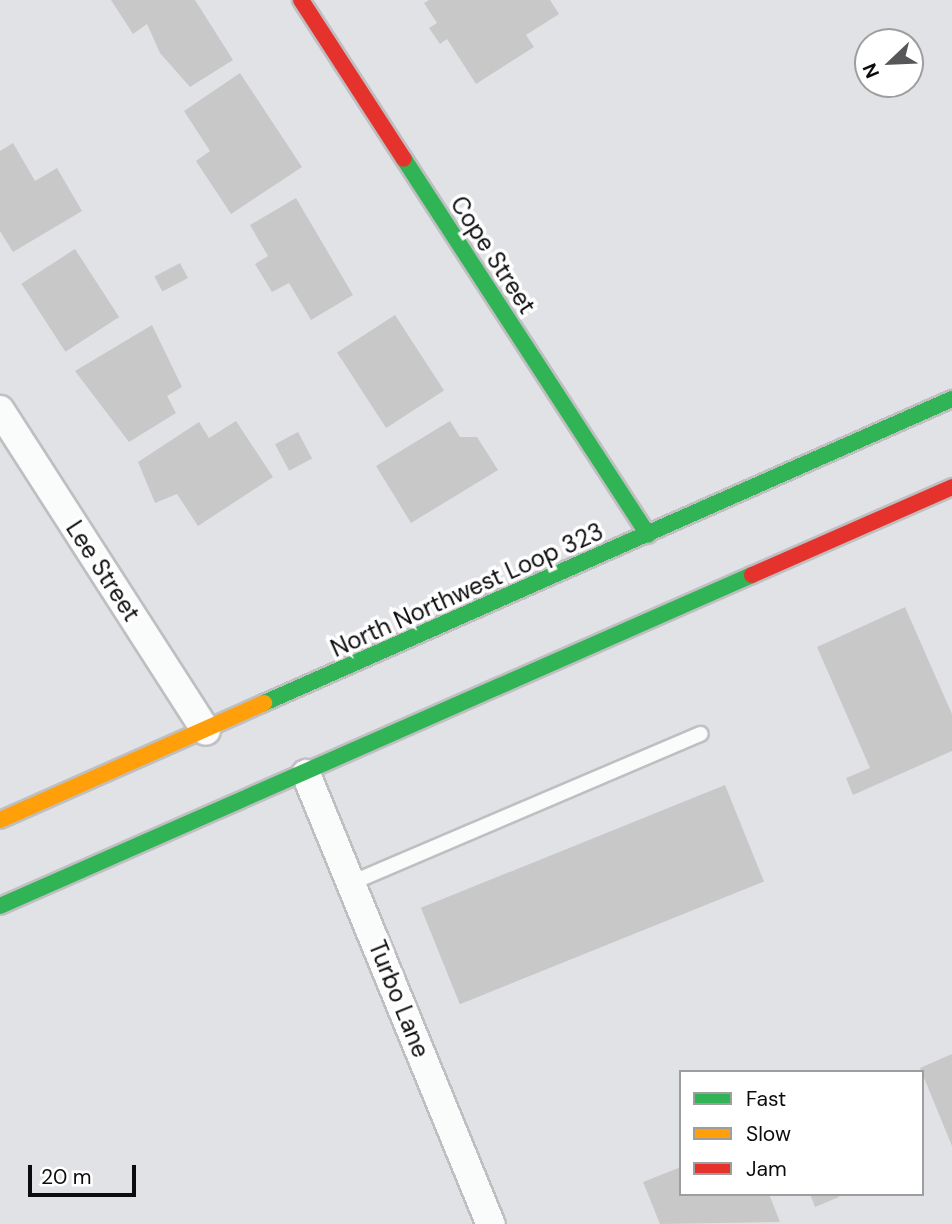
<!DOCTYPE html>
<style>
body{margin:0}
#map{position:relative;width:952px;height:1224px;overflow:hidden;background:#e1e2e6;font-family:"DM Sans",sans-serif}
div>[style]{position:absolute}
.building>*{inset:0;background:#c8c8c9;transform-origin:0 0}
.roads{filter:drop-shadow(2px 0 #bfbfc2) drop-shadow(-2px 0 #bfbfc2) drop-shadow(0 2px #bfbfc2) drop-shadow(0 -2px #bfbfc2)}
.lane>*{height:14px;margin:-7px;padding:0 7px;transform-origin:7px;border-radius:7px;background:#fafbfb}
.street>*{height:28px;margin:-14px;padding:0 14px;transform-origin:14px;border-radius:14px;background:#fafbfb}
.fast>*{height:16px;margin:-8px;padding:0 8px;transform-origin:8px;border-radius:8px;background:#30b455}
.slow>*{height:16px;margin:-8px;padding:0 8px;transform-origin:8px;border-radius:8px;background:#ff9f0a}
.jam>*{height:16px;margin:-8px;padding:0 8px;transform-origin:8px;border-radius:8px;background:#e5322d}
span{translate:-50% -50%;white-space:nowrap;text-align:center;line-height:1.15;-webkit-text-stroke:7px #fff;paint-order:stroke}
.street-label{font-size:24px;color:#0c0c0e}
.legend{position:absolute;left:679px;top:1070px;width:245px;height:126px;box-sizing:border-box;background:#fff;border:2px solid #9e9e9f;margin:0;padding:9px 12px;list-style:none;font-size:21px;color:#0c0c0e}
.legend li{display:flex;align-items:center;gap:14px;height:35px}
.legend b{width:35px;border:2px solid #9e9e9f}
.north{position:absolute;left:854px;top:28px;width:70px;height:70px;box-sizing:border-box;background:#fff;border:2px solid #9e9e9f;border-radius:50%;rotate:247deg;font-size:19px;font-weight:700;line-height:28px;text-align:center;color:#0c0c0e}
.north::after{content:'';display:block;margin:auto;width:24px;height:32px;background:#57575a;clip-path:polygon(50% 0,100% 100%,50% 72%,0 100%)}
.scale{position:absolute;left:28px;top:1165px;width:108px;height:32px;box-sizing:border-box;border:4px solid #0c0c0e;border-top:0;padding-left:9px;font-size:21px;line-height:24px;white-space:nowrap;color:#0c0c0e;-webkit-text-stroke:5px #fff;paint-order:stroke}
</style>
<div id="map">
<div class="building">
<div style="clip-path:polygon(111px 0,195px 0,233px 60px,190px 87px,160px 53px,147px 24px,133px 34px)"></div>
<div style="clip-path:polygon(429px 0,550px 0,559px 14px,526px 35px,534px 47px,476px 84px,447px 39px,440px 44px,429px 28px,437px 23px,424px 3px)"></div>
<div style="clip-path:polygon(240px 73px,302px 167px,231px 214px,196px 161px,210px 151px,184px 111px)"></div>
<div style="clip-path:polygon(13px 143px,35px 181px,57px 168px,82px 211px,13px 252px,0 231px,0 151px)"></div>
<div style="clip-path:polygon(296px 198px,353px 295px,311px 320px,289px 283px,272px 292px,255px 264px,268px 256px,250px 225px)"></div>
<div style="left:75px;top:249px;width:81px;height:64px;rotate:57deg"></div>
<div style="left:180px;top:263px;width:17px;height:29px;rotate:62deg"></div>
<div style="left:395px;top:315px;width:90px;height:69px;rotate:57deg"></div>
<div style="clip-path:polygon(152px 325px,182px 387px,167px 396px,176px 413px,129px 442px,75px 371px)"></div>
<div style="clip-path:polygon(236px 421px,273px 477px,198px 526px,177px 494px,155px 503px,138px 462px,199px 422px,209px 438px)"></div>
<div style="clip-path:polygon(450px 421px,460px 437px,477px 437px,498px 470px,411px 523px,376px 466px)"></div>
<div style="left:298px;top:432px;width:30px;height:26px;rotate:62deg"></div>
<div style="clip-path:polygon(905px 607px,952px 714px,952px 751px,853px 795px,846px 778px,870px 768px,817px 647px)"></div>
<div style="left:725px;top:785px;width:104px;height:328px;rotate:68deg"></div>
<div style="clip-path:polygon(952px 1054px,952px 1146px,920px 1068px)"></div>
<div style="clip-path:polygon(681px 1167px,681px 1194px,769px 1194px,780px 1222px,660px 1224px,643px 1182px)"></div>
<div style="clip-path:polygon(810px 1194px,838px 1194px,839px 1197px,815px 1207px)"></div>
</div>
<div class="roads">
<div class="lane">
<div style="left:351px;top:883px;width:380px;rotate:-23.1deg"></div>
</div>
<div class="street">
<div style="left:0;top:410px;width:381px;rotate:57.3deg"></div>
<div style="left:306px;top:774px;width:487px;rotate:67.7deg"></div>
</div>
<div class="fast">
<div style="left:404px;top:159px;width:448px;rotate:57deg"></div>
<div style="left:264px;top:703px;width:752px;rotate:-23.84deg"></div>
<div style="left:0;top:906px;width:822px;rotate:-23.76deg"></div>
</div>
<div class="slow">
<div style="left:0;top:820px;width:289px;rotate:-23.9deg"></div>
</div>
<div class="jam">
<div style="left:301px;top:0;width:189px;rotate:57.1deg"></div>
<div style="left:752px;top:575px;width:219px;rotate:-23.7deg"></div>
</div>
</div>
<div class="street-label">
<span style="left:493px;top:255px;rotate:57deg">Cope Street</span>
<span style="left:103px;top:571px;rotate:57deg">Lee Street</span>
<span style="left:467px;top:590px;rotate:-24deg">North Northwest Loop 323</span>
<span style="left:399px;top:999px;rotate:68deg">Turbo Lane</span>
</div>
<ul class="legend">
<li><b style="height:9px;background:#30b455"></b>Fast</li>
<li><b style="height:9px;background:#ff9f0a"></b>Slow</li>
<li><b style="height:9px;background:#e5322d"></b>Jam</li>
</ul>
<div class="north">N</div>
<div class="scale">20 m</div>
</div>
